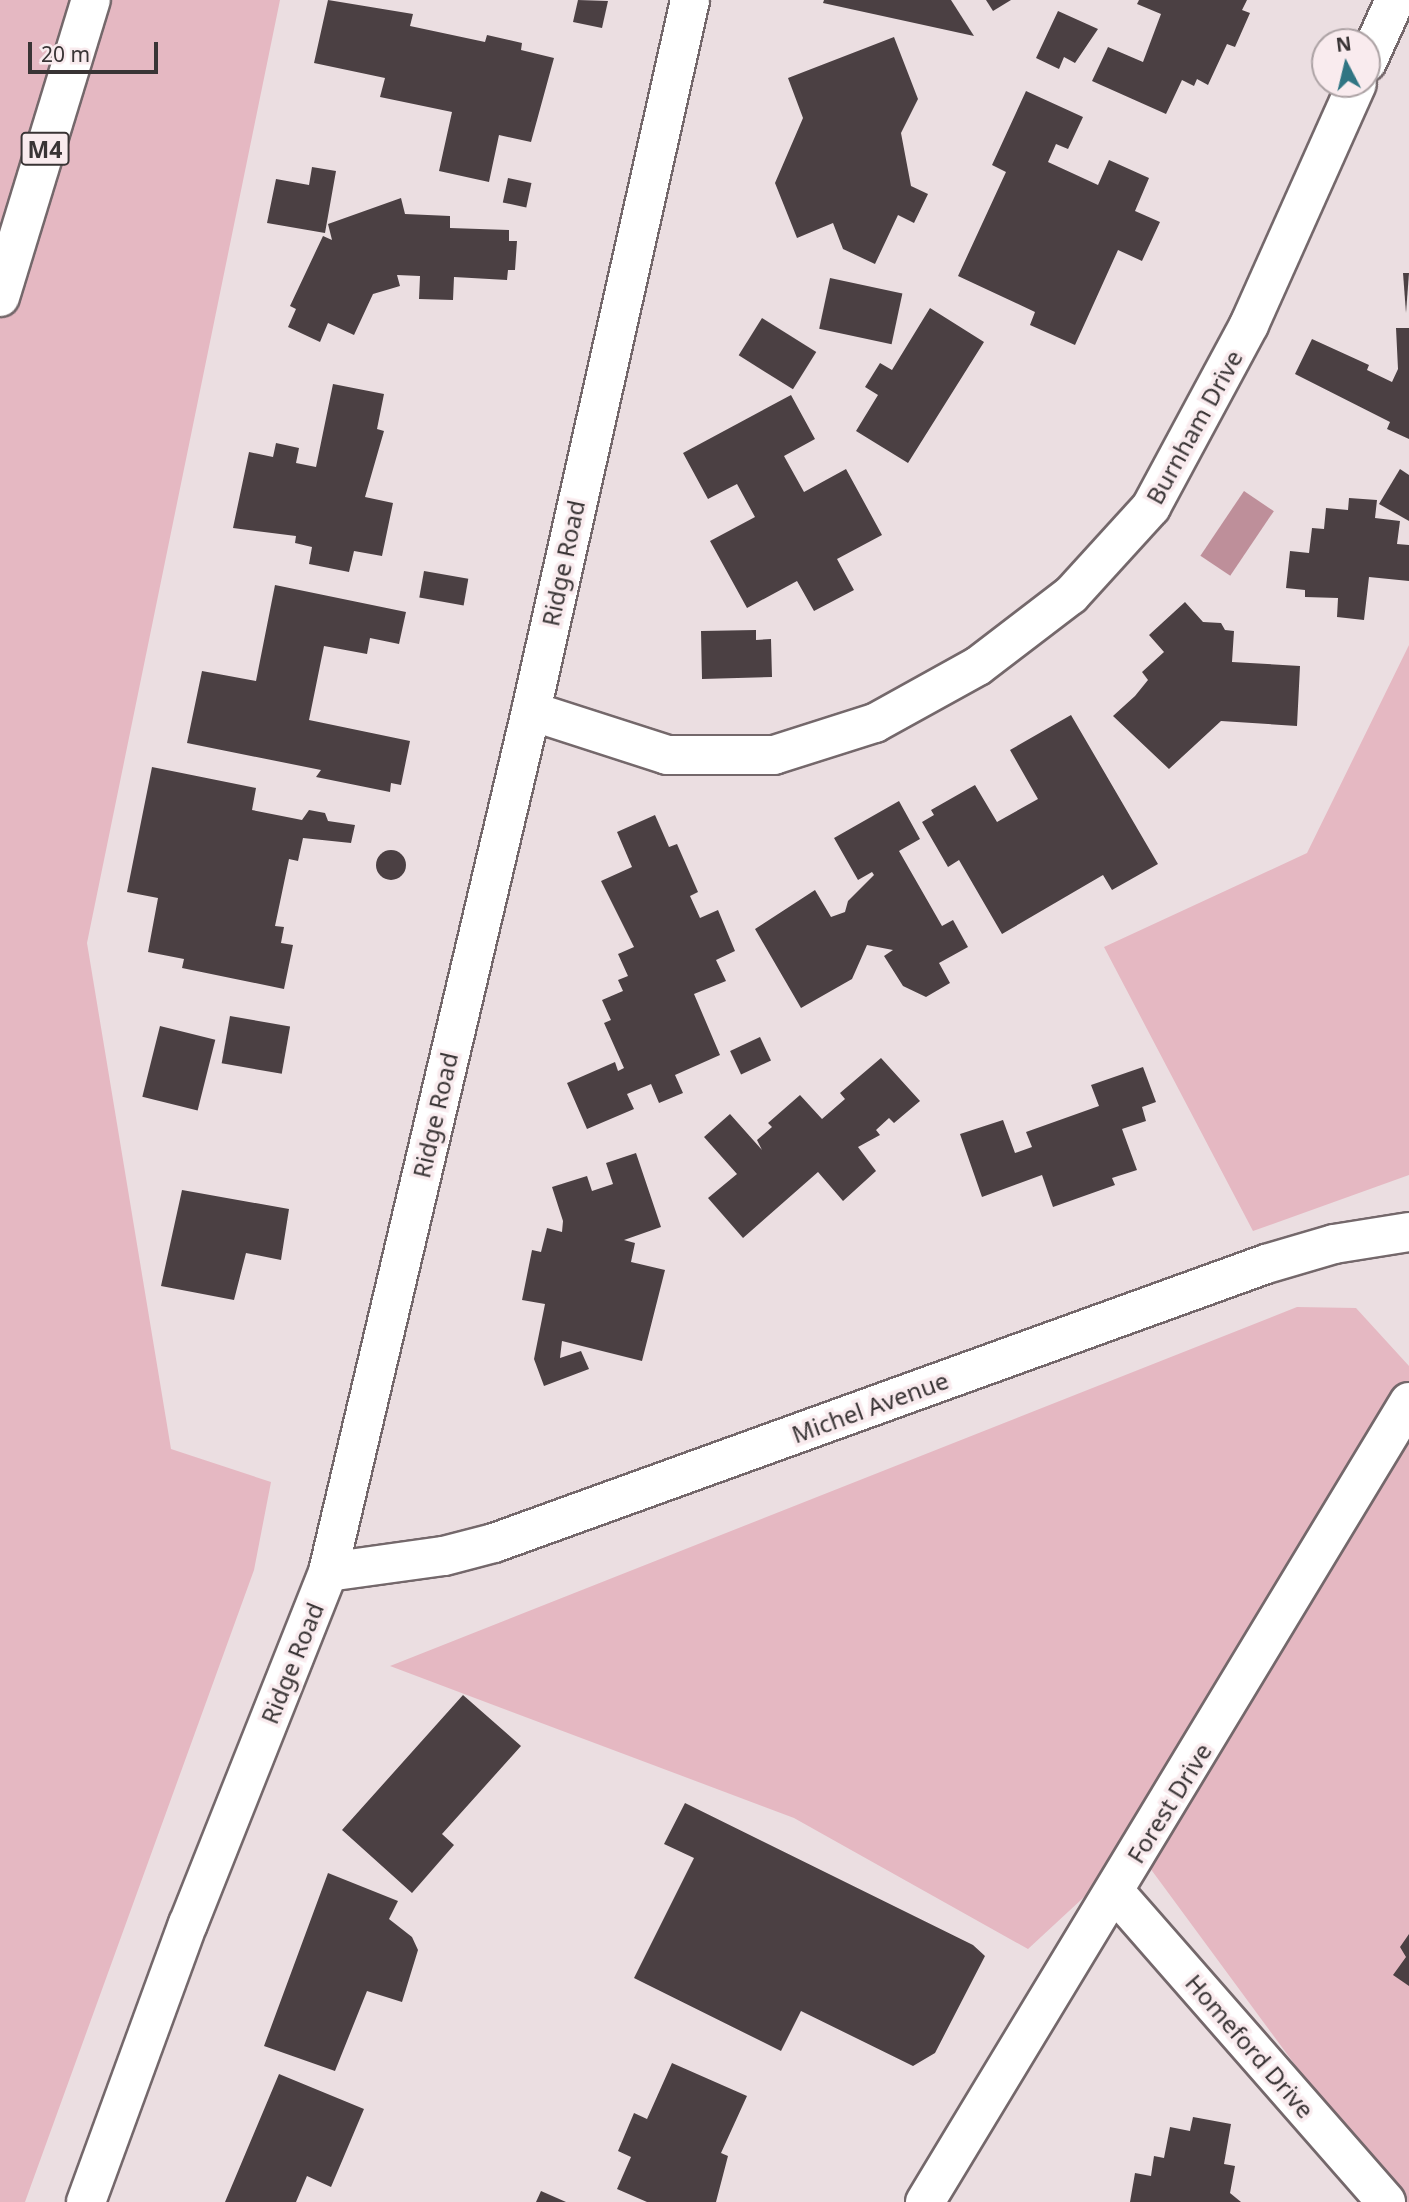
<!DOCTYPE html>
<style>
body{margin:0}
#map{position:relative;width:1409px;height:2202px;overflow:hidden;background:#ebdee1;font-family:"Noto Sans",sans-serif}
div>[style]{position:absolute}
.green>*{inset:0;background:#e5b8c2}
.water>*{inset:0;background:#be8f9a;transform-origin:0 0}
.building>*{inset:0;background:#4b4043;transform-origin:0 0}
.round{border-radius:50%}
.roads{filter:drop-shadow(2px 0 #74686b) drop-shadow(-2px 0 #74686b) drop-shadow(0 2px #74686b) drop-shadow(0 -2px #74686b)}
.minor>*{height:38px;margin:-19px;padding:0 19px;transform-origin:19px;border-radius:19px;background:#fff}
.highway>*{height:38px;margin:-19px;padding:0 19px;transform-origin:19px;border-radius:19px;background:#fff}
span{translate:-50% -50%;white-space:nowrap;text-align:center;line-height:1.15;-webkit-text-stroke:7px #f9ebee;paint-order:stroke}
.shield-label span{padding:2px 5px;background:#f9ebee;border:2px solid;border-radius:5px;-webkit-text-stroke-width:0}
.shield-label{font-size:23px;color:#393435;font-weight:700}
.street-label{font-size:24px;color:#393435}
.north{position:absolute;left:1311px;top:28px;width:70px;height:70px;box-sizing:border-box;background:#f9ebee;border:2px solid #aca2a4;border-radius:50%;rotate:353deg;font-size:19px;font-weight:700;line-height:28px;text-align:center;color:#393435}
.north::after{content:'';display:block;margin:auto;width:24px;height:32px;background:#307583;clip-path:polygon(50% 0,100% 100%,50% 72%,0 100%)}
.scale{position:absolute;left:28px;top:42px;width:130px;height:32px;box-sizing:border-box;border:4px solid #393435;border-top:0;padding-left:9px;font-size:21px;line-height:24px;white-space:nowrap;color:#393435;-webkit-text-stroke:5px #f9ebee;paint-order:stroke}
</style>
<div id="map">
<div class="green">
<div style="clip-path:polygon(0 0,280px 0,87px 943px,171px 1449px,271px 1482px,254px 1570px,25px 2202px,0 2202px)"></div>
<div style="clip-path:polygon(1409px 645px,1409px 1175px,1253px 1231px,1104px 947px,1307px 853px)"></div>
<div style="clip-path:polygon(1297px 1307px,1356px 1308px,1409px 1366px,1409px 2202px,1396px 2202px,1136px 1849px,1028px 1949px,794px 1818px,390px 1666px)"></div>
</div>
<div class="water">
<div style="left:1244px;top:491px;width:36px;height:78px;rotate:34deg"></div>
</div>
<div class="building">
<div style="clip-path:polygon(328px 0,413px 14px,410px 26px,485px 42px,487px 35px,522px 43px,521px 50px,554px 58px,531px 142px,499px 135px,489px 182px,439px 171px,452px 112px,380px 97px,385px 78px,314px 63px)"></div>
<div style="clip-path:polygon(578px 0,608px 1px,602px 28px,573px 22px)"></div>
<div style="clip-path:polygon(824px 0,951px 0,974px 36px,823px 3px)"></div>
<div style="clip-path:polygon(986px 0,1011px 0,993px 11px)"></div>
<div style="clip-path:polygon(1139px 0,1247px 0,1242px 10px,1250px 13px,1235px 47px,1227px 44px,1208px 85px,1197px 79px,1194px 86px,1182px 80px,1166px 114px,1092px 81px,1108px 47px,1143px 62px,1161px 14px,1137px 4px)"></div>
<div style="clip-path:polygon(1058px 11px,1098px 29px,1075px 63px,1064px 57px,1059px 69px,1036px 58px)"></div>
<div style="clip-path:polygon(894px 37px,918px 99px,901px 133px,911px 186px,928px 194px,914px 223px,898px 215px,875px 264px,843px 249px,833px 223px,797px 238px,775px 183px,803px 118px,788px 78px)"></div>
<div style="clip-path:polygon(1026px 91px,1083px 117px,1068px 149px,1056px 144px,1048px 162px,1098px 185px,1109px 160px,1149px 178px,1135px 211px,1160px 222px,1142px 261px,1118px 250px,1075px 345px,1030px 325px,1035px 312px,958px 276px,1006px 172px,992px 165px)"></div>
<div style="clip-path:polygon(312px 167px,336px 171px,325px 233px,267px 223px,276px 179px,309px 185px)"></div>
<div style="left:508px;top:178px;width:24px;height:25px;rotate:12deg"></div>
<div style="clip-path:polygon(401px 198px,405px 214px,450px 216px,450px 228px,509px 230px,509px 241px,517px 241px,515px 270px,508px 270px,507px 280px,454px 277px,453px 300px,419px 299px,420px 276px,397px 275px,400px 286px,373px 294px,354px 335px,328px 323px,320px 342px,288px 327px,296px 309px,290px 306px,323px 236px,332px 240px,328px 224px)"></div>
<div style="clip-path:polygon(1403px 273px,1409px 273px,1406px 313px)"></div>
<div style="left:830px;top:278px;width:74px;height:52px;rotate:12deg"></div>
<div style="clip-path:polygon(930px 308px,984px 342px,908px 463px,856px 431px,878px 395px,865px 387px,880px 363px,892px 370px)"></div>
<div style="left:762px;top:318px;width:64px;height:44px;rotate:32deg"></div>
<div style="clip-path:polygon(1396px 328px,1409px 328px,1409px 439px,1387px 429px,1390px 422px,1295px 374px,1312px 339px,1369px 365px,1367px 370px,1392px 382px,1398px 369px)"></div>
<div style="clip-path:polygon(333px 384px,384px 394px,377px 429px,384px 431px,365px 497px,393px 503px,382px 556px,354px 551px,349px 572px,309px 564px,312px 547px,295px 543px,296px 536px,233px 528px,249px 452px,273px 457px,276px 443px,299px 448px,296px 463px,316px 467px)"></div>
<div style="clip-path:polygon(791px 395px,815px 439px,784px 456px,804px 492px,846px 469px,882px 535px,837px 559px,854px 590px,814px 611px,797px 581px,747px 608px,710px 541px,755px 517px,737px 484px,708px 499px,683px 453px)"></div>
<div style="clip-path:polygon(1400px 469px,1409px 475px,1409px 521px,1379px 504px)"></div>
<div style="clip-path:polygon(1349px 498px,1377px 500px,1375px 518px,1400px 521px,1397px 544px,1409px 545px,1409px 581px,1369px 577px,1364px 620px,1337px 617px,1338px 598px,1305px 597px,1305px 590px,1286px 588px,1290px 551px,1309px 553px,1312px 528px,1324px 529px,1326px 508px,1348px 510px)"></div>
<div style="left:424px;top:571px;width:45px;height:27px;rotate:10deg"></div>
<div style="clip-path:polygon(275px 585px,406px 612px,399px 644px,370px 638px,367px 654px,324px 646px,309px 720px,410px 741px,401px 785px,391px 783px,390px 792px,316px 777px,321px 770px,187px 743px,202px 671px,256px 681px)"></div>
<div style="clip-path:polygon(1185px 602px,1203px 622px,1221px 623px,1225px 630px,1234px 631px,1232px 662px,1300px 666px,1297px 726px,1221px 721px,1169px 769px,1113px 716px,1135px 696px,1148px 680px,1142px 672px,1164px 652px,1149px 635px)"></div>
<div style="clip-path:polygon(756px 630px,756px 640px,771px 639px,772px 677px,702px 679px,701px 631px)"></div>
<div style="clip-path:polygon(1071px 715px,1158px 864px,1112px 890px,1103px 875px,1002px 934px,959px 860px,948px 867px,922px 822px,934px 815px,931px 810px,975px 785px,997px 822px,1038px 799px,1010px 750px)"></div>
<div style="clip-path:polygon(152px 767px,256px 788px,252px 810px,302px 820px,309px 810px,325px 813px,328px 821px,355px 825px,351px 843px,303px 838px,298px 861px,289px 859px,275px 926px,284px 927px,281px 943px,293px 945px,284px 989px,182px 968px,184px 959px,148px 952px,158px 898px,127px 892px)"></div>
<div style="clip-path:polygon(899px 801px,920px 839px,899px 851px,942px 926px,953px 920px,968px 947px,939px 963px,950px 983px,926px 997px,903px 986px,884px 956px,893px 950px,867px 945px,852px 979px,801px 1008px,755px 929px,815px 890px,831px 917px,845px 912px,848px 901px,874px 875px,872px 872px,858px 880px,834px 838px)"></div>
<div style="clip-path:polygon(655px 815px,669px 847px,677px 844px,698px 892px,690px 896px,700px 918px,718px 910px,735px 951px,716px 960px,726px 981px,694px 994px,720px 1055px,675px 1075px,683px 1093px,659px 1103px,651px 1084px,627px 1094px,634px 1109px,587px 1129px,567px 1083px,615px 1062px,618px 1071px,624px 1068px,604px 1023px,611px 1020px,602px 1000px,623px 991px,618px 980px,628px 976px,618px 954px,634px 947px,601px 881px,632px 867px,617px 832px)"></div>
<div class="round" style="left:376px;top:850px;width:30px;height:30px"></div>
<div style="left:230px;top:1016px;width:61px;height:48px;rotate:10deg"></div>
<div style="left:160px;top:1026px;width:57px;height:73px;rotate:14deg"></div>
<div style="left:760px;top:1037px;width:26px;height:33px;rotate:65deg"></div>
<div style="clip-path:polygon(881px 1058px,920px 1101px,894px 1123px,889px 1118px,876px 1130px,880px 1135px,858px 1147px,876px 1171px,843px 1201px,818px 1172px,743px 1238px,708px 1198px,737px 1174px,704px 1137px,730px 1114px,762px 1150px,757px 1140px,772px 1127px,768px 1123px,800px 1095px,822px 1119px,845px 1099px,840px 1093px)"></div>
<div style="clip-path:polygon(1143px 1067px,1156px 1102px,1142px 1107px,1146px 1121px,1122px 1129px,1137px 1170px,1112px 1178px,1115px 1185px,1053px 1207px,1042px 1175px,982px 1197px,960px 1134px,1003px 1120px,1015px 1153px,1032px 1147px,1026px 1132px,1099px 1106px,1091px 1085px)"></div>
<div style="clip-path:polygon(636px 1153px,661px 1227px,624px 1240px,635px 1243px,631px 1262px,665px 1270px,642px 1361px,562px 1341px,560px 1358px,581px 1351px,589px 1369px,544px 1386px,534px 1359px,545px 1304px,522px 1300px,532px 1250px,541px 1252px,547px 1228px,562px 1232px,563px 1221px,552px 1187px,587px 1176px,592px 1191px,613px 1184px,606px 1163px)"></div>
<div style="clip-path:polygon(182px 1190px,289px 1209px,281px 1260px,246px 1253px,234px 1300px,161px 1286px)"></div>
<div style="clip-path:polygon(463px 1695px,521px 1746px,442px 1834px,454px 1845px,412px 1893px,342px 1830px)"></div>
<div style="clip-path:polygon(685px 1803px,973px 1945px,985px 1956px,935px 2053px,913px 2066px,801px 2011px,781px 2051px,634px 1978px,694px 1858px,664px 1844px)"></div>
<div style="clip-path:polygon(328px 1873px,398px 1901px,389px 1919px,412px 1937px,418px 1950px,402px 2002px,367px 1991px,335px 2071px,264px 2046px)"></div>
<div style="clip-path:polygon(1409px 1934px,1409px 1986px,1393px 1975px,1406px 1957px,1400px 1947px)"></div>
<div style="clip-path:polygon(672px 2063px,747px 2096px,721px 2153px,728px 2156px,716px 2202px,647px 2202px,617px 2189px,631px 2157px,618px 2151px,634px 2113px,647px 2119px)"></div>
<div style="clip-path:polygon(279px 2074px,364px 2109px,331px 2187px,307px 2176px,296px 2202px,225px 2202px)"></div>
<div style="clip-path:polygon(1193px 2117px,1231px 2124px,1224px 2164px,1235px 2166px,1230px 2193px,1241px 2202px,1130px 2202px,1135px 2173px,1151px 2176px,1154px 2156px,1164px 2158px,1170px 2127px,1190px 2131px)"></div>
<div style="clip-path:polygon(541px 2191px,566px 2202px,536px 2202px)"></div>
</div>
<div class="roads">
<div class="minor">
<div style="left:1367px;top:62px;width:68px;rotate:-65.7deg"></div>
<div style="left:531px;top:711px;width:143px;rotate:17.9deg"></div>
<div style="left:667px;top:755px;width:107px"></div>
<div style="left:774px;top:755px;width:106px;rotate:-17.6deg"></div>
<div style="left:875px;top:723px;width:118px;rotate:-29deg"></div>
<div style="left:978px;top:666px;width:117px;rotate:-37.4deg"></div>
<div style="left:1071px;top:595px;width:119px;rotate:-47.7deg"></div>
<div style="left:1151px;top:507px;width:207px;rotate:-61.7deg"></div>
<div style="left:1249px;top:325px;width:264px;rotate:-65.9deg"></div>
<div style="left:328px;top:1572px;width:117px;rotate:-7.9deg"></div>
<div style="left:444px;top:1556px;width:52px;rotate:-14.6deg"></div>
<div style="left:494px;top:1543px;width:821px;rotate:-19.87deg"></div>
<div style="left:1266px;top:1264px;width:71px;rotate:-16.4deg"></div>
<div style="left:1334px;top:1244px;width:76px;rotate:-9.1deg"></div>
<div style="left:1114px;top:1891px;width:413px;rotate:48.8deg"></div>
<div style="left:86px;top:2202px;width:296px;rotate:-69.9deg"></div>
<div style="left:188px;top:1924px;width:379px;rotate:-68.3deg"></div>
<div style="left:328px;top:1572px;width:885px;rotate:-76.73deg"></div>
<div style="left:531px;top:711px;width:729px;rotate:-77.39deg"></div>
<div style="left:925px;top:2202px;width:935px;rotate:-58.83deg"></div>
</div>
<div class="highway">
<div style="left:0;top:297px;width:311px;rotate:-73deg"></div>
</div>
</div>
<div class="shield-label">
<span style="left:45px;top:149px">M4</span>
</div>
<div class="street-label">
<span style="left:1194px;top:427px;rotate:-61deg">Burnham Drive</span>
<span style="left:563px;top:563px;rotate:-78deg">Ridge Road</span>
<span style="left:435px;top:1115px;rotate:-77deg">Ridge Road</span>
<span style="left:870px;top:1407px;rotate:-20deg">Michel Avenue</span>
<span style="left:292px;top:1663px;rotate:-68deg">Ridge Road</span>
<span style="left:1169px;top:1803px;rotate:-58deg">Forest Drive</span>
<span style="left:1250px;top:2046px;rotate:49deg">Homeford Drive</span>
</div>
<div class="north">N</div>
<div class="scale">20 m</div>
</div>
